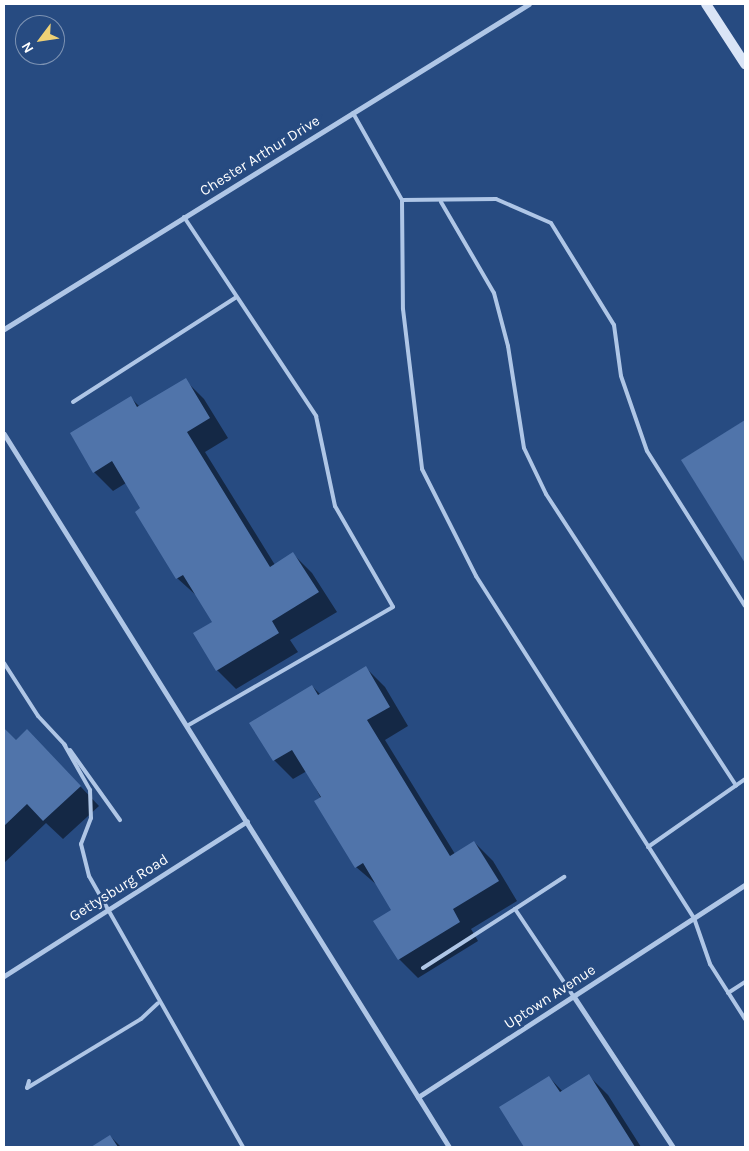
<!DOCTYPE html>
<style>
body{margin:0}
#map{position:relative;width:749px;height:1151px;overflow:hidden;background:#274b81;font-family:Karla,sans-serif}
div>[style]{position:absolute}
.shadow>*{inset:0;background:#0007}
.building>*{inset:0;background:#5074aa}
.lane>*{height:4px;margin:-2px;padding:0 2px;transform-origin:2px;border-radius:2px;background:#afc6e6}
.street>*{height:5px;margin:-2.5px;padding:0 2.5px;transform-origin:2.5px;border-radius:2.5px;background:#afc6e6}
.secondary>*{height:10px;margin:-5px;padding:0 5px;transform-origin:5px;border-radius:5px;background:#d9e4f6}
span{translate:-50% -50%;white-space:nowrap;text-align:center;line-height:1.15;-webkit-text-stroke:5px #274b81;paint-order:stroke}
.street-label{font-size:15px;color:#fff}
.frame{position:absolute;inset:0;border:5px solid #fff;pointer-events:none}
.north{position:absolute;left:15px;top:15px;width:50px;height:50px;box-sizing:border-box;background:#274b81;border:1px solid #7d93b3;border-radius:50%;rotate:239deg;font-size:14px;font-weight:700;line-height:20px;text-align:center;color:#fff}
.north::after{content:'';display:block;margin:auto;width:18px;height:22px;background:#eed176;clip-path:polygon(50% 0,100% 100%,50% 72%,0 100%)}
</style>
<div id="map">
<div class="shadow">
<div style="clip-path:polygon(185px 380px,204px 399px,228px 438px,205px 452px,275px 565px,293px 554px,312px 573px,337px 612px,290px 640px,298px 652px,236px 689px,217px 670px,195px 633px,213px 622px,198px 597px,177px 578px,137px 512px,142px 509px,126px 483px,113px 491px,94px 472px,71px 434px,131px 398px,140px 407px)"></div>
<div style="clip-path:polygon(745px 421px,745px 561px,683px 460px)"></div>
<div style="clip-path:polygon(366px 668px,385px 687px,408px 726px,385px 740px,455px 854px,474px 842px,493px 861px,517px 901px,471px 929px,478px 941px,418px 978px,399px 959px,393px 910px,377px 885px,356px 867px,307px 771px,293px 779px,274px 760px,312px 686px,321px 695px)"></div>
<div style="clip-path:polygon(4px 728px,16px 742px,46px 750px,99px 806px,63px 839px,46px 823px,4px 863px)"></div>
<div style="clip-path:polygon(589px 1076px,608px 1095px,641px 1147px,526px 1147px,501px 1108px,549px 1077px,563px 1092px)"></div>
<div style="clip-path:polygon(110px 1136px,121px 1147px,93px 1147px)"></div>
</div>
<div class="building">
<div style="clip-path:polygon(186px 378px,210px 418px,187px 432px,270px 567px,293px 552px,319px 592px,272px 621px,279px 633px,216px 671px,193px 633px,212px 622px,183px 575px,176px 579px,135px 512px,140px 508px,112px 461px,93px 473px,70px 433px,131px 396px,137px 407px)"></div>
<div style="clip-path:polygon(745px 420px,745px 563px,681px 460px)"></div>
<div style="clip-path:polygon(366px 666px,390px 707px,367px 720px,450px 856px,474px 841px,499px 881px,453px 909px,460px 922px,398px 960px,373px 921px,391px 910px,363px 863px,355px 868px,314px 801px,321px 797px,292px 750px,273px 761px,249px 723px,312px 685px,318px 695px)"></div>
<div style="clip-path:polygon(4px 728px,16px 740px,27px 729px,81px 786px,43px 821px,27px 804px,4px 826px)"></div>
<div style="clip-path:polygon(589px 1074px,635px 1147px,524px 1147px,499px 1107px,549px 1076px,560px 1092px)"></div>
<div style="clip-path:polygon(110px 1135px,118px 1147px,91px 1147px)"></div>
</div>
<div class="lane">
<div style="left:353px;top:113px;width:100px;rotate:60.6deg"></div>
<div style="left:402px;top:200px;width:109px;rotate:89.5deg"></div>
<div style="left:403px;top:309px;width:161px;rotate:83.2deg"></div>
<div style="left:422px;top:469px;width:120px;rotate:63.2deg"></div>
<div style="left:476px;top:576px;width:406px;rotate:57.5deg"></div>
<div style="left:694px;top:918px;width:49px;rotate:70.8deg"></div>
<div style="left:710px;top:964px;width:65px;rotate:57.5deg"></div>
<div style="left:402px;top:200px;width:94px;rotate:-0.6deg"></div>
<div style="left:496px;top:199px;width:60px;rotate:23.6deg"></div>
<div style="left:551px;top:223px;width:120px;rotate:58.3deg"></div>
<div style="left:614px;top:325px;width:51px;rotate:82.2deg"></div>
<div style="left:621px;top:376px;width:79px;rotate:70.9deg"></div>
<div style="left:647px;top:451px;width:183px;rotate:57.7deg"></div>
<div style="left:441px;top:202px;width:105px;rotate:59.8deg"></div>
<div style="left:494px;top:293px;width:55px;rotate:75.2deg"></div>
<div style="left:508px;top:346px;width:103px;rotate:81.1deg"></div>
<div style="left:524px;top:448px;width:51px;rotate:64.4deg"></div>
<div style="left:546px;top:494px;width:348px;rotate:56.9deg"></div>
<div style="left:184px;top:217px;width:239px;rotate:56.4deg"></div>
<div style="left:316px;top:416px;width:92px;rotate:78.1deg"></div>
<div style="left:335px;top:506px;width:116px;rotate:60.1deg"></div>
<div style="left:393px;top:607px;width:238px;rotate:150deg"></div>
<div style="left:73px;top:402px;width:193px;rotate:-32.7deg"></div>
<div style="left:4px;top:663px;width:63px;rotate:57.3deg"></div>
<div style="left:38px;top:716px;width:40px;rotate:47deg"></div>
<div style="left:64px;top:744px;width:53px;rotate:60.5deg"></div>
<div style="left:90px;top:790px;width:28px;rotate:88deg"></div>
<div style="left:91px;top:818px;width:28px;rotate:111deg"></div>
<div style="left:81px;top:844px;width:33px;rotate:76deg"></div>
<div style="left:89px;top:876px;width:312px;rotate:60.4deg"></div>
<div style="left:70px;top:750px;width:86px;rotate:54.5deg"></div>
<div style="left:648px;top:847px;width:118px;rotate:-35deg"></div>
<div style="left:515px;top:909px;width:59px;rotate:-33.1deg"></div>
<div style="left:423px;top:968px;width:109px;rotate:-32.7deg"></div>
<div style="left:515px;top:909px;width:106px;rotate:56.2deg"></div>
<div style="left:728px;top:993px;width:20px;rotate:-33deg"></div>
<div style="left:29px;top:1081px;width:7px;rotate:106deg"></div>
<div style="left:27px;top:1088px;width:133px;rotate:-31.2deg"></div>
<div style="left:141px;top:1019px;width:23px;rotate:-43deg"></div>
</div>
<div class="street">
<div style="left:4px;top:329px;width:617px;rotate:-31.76deg"></div>
<div style="left:4px;top:434px;width:782px;rotate:58.02deg"></div>
<div style="left:4px;top:976px;width:288px;rotate:-32.5deg"></div>
<div style="left:574px;top:997px;width:180px;rotate:56.6deg"></div>
<div style="left:449px;top:1147px;width:59px;rotate:-121.8deg"></div>
<div style="left:418px;top:1097px;width:390px;rotate:-33deg"></div>
</div>
<div class="secondary">
<div style="left:706px;top:4px;width:72px;rotate:57deg"></div>
</div>
<div class="street-label">
<span style="left:260px;top:156px;rotate:-32deg">Chester Arthur Drive</span>
<span style="left:119px;top:888px;rotate:-32deg">Gettysburg Road</span>
<span style="left:550px;top:997px;rotate:-33deg">Uptown Avenue</span>
</div>
<div class="frame"></div>
<div class="north">N</div>
</div>
